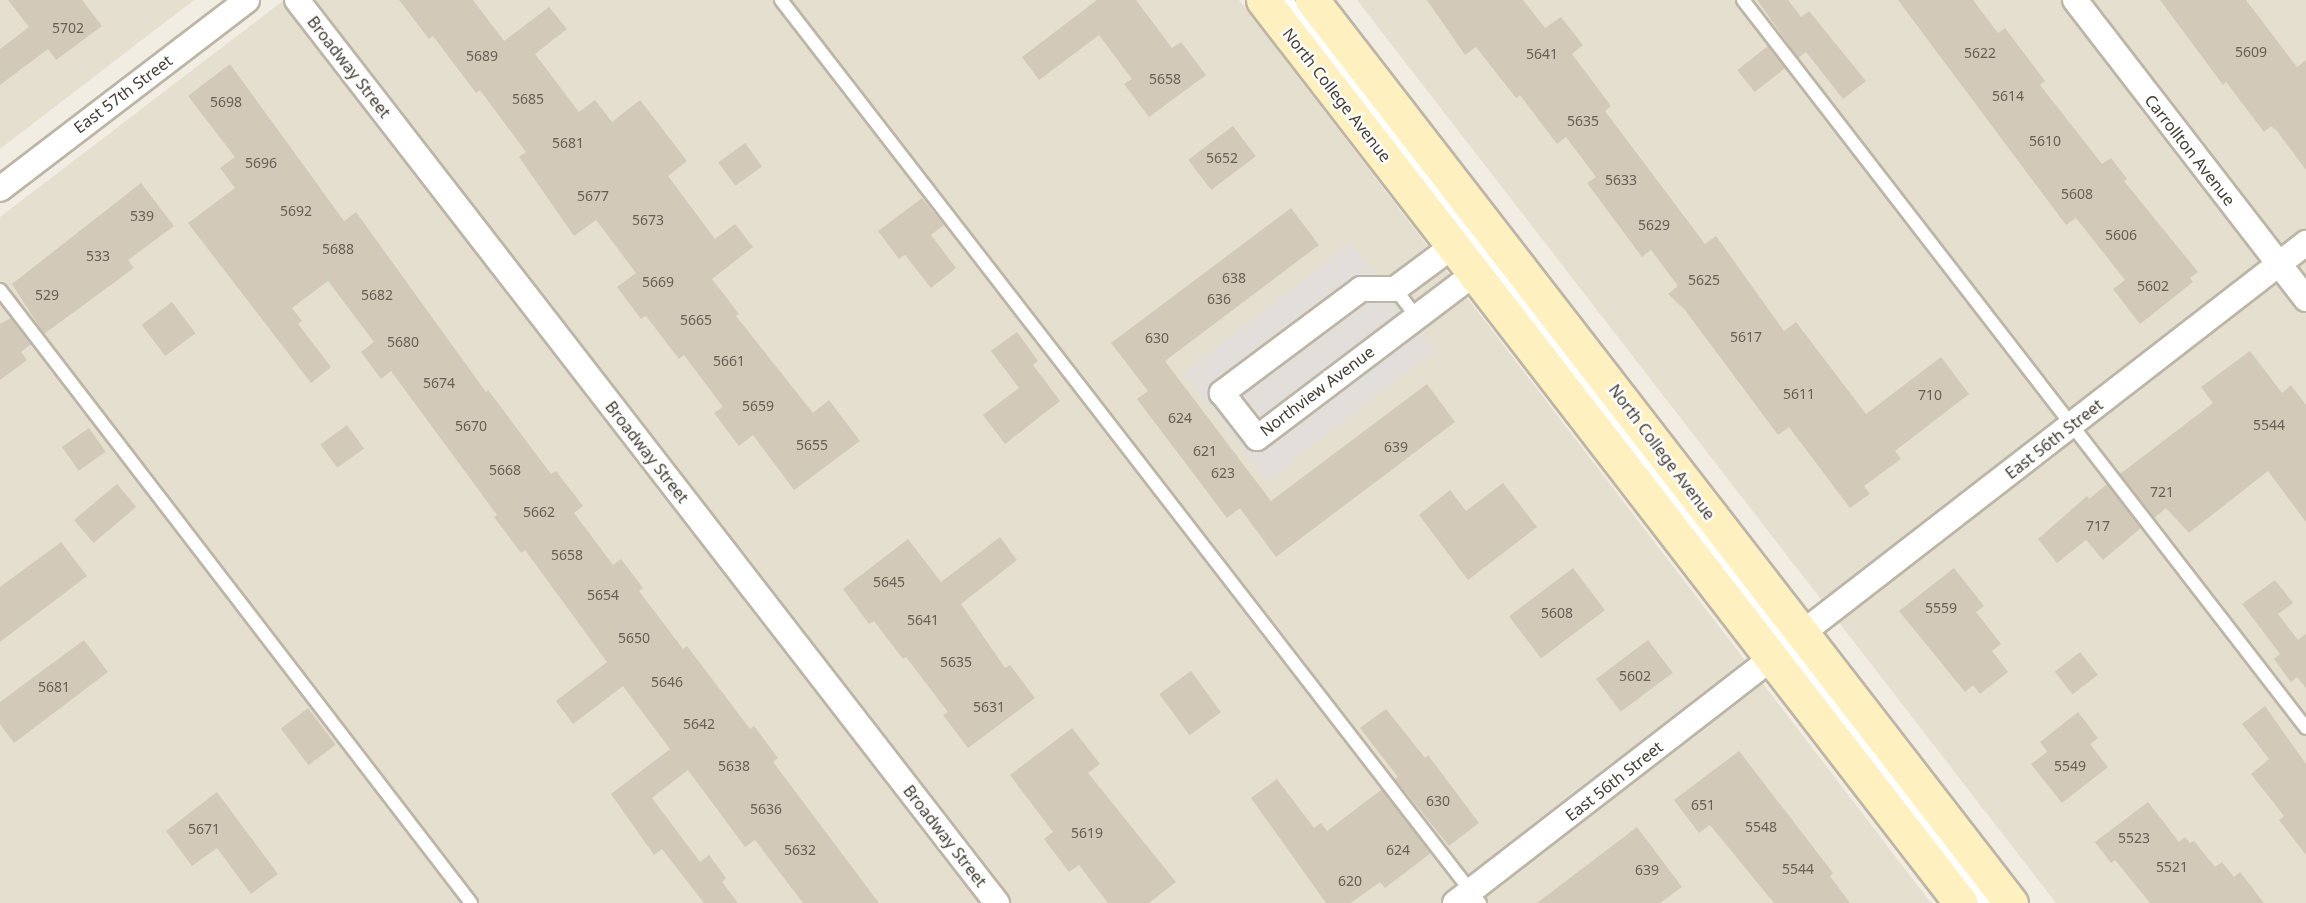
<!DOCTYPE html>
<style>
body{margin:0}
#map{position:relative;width:2306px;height:903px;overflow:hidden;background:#f1ede2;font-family:"Noto Sans",sans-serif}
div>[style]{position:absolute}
.residential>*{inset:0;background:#e5dfd0}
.parking>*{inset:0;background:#e2dfdb;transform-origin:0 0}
.building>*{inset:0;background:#d3c9b8;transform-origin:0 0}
.roads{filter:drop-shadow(2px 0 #bdb5a5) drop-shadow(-2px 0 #bdb5a5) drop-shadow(0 2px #bdb5a5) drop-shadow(0 -2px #bdb5a5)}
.lane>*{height:12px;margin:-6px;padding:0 6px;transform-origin:6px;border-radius:6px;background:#fff}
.street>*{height:24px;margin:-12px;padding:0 12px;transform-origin:12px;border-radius:12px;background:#fff}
.secondary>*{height:33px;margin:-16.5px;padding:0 16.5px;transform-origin:16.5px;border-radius:16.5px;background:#fff1bf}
span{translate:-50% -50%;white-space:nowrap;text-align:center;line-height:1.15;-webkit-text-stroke:4.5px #fff;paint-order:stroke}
.number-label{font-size:14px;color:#676054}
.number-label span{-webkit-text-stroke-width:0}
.street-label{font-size:16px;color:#433d33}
</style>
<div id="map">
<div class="residential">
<div style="clip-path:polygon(0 0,194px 0,0 149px)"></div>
<div style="clip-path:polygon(284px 0,1239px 0,1931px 903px,0 903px,0 217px)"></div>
<div style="clip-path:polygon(1357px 0,2306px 0,2306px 903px,2056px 903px)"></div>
</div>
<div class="parking">
<div style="left:1351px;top:243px;width:136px;height:212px;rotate:52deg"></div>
</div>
<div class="building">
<div style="clip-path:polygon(8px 0,82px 0,102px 26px,56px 60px,48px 49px,0 85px,0 49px,29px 27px)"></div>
<div style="clip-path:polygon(399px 0,473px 0,504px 41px,549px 7px,567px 29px,535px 54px,579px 112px,595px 100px,612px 122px,640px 100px,687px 161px,668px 176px,715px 239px,735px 224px,753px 247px,712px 279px,739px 314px,736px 316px,813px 413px,829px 400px,860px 441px,794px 490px,753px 435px,739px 446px,714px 413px,723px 407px,684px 355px,679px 359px,646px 316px,641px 319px,617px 287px,636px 273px,596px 220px,574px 236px,519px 157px,526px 152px,480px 90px,476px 93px,433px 36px,429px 39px)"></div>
<div style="clip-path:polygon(1097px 0,1136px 0,1172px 48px,1181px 42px,1206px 75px,1149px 117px,1124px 84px,1132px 79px,1099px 35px,1039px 80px,1022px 57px)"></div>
<div style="clip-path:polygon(1427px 0,1523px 0,1545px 28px,1561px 17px,1583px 45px,1572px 54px,1611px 106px,1605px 111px,1705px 244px,1716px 236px,1784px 331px,1796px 322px,1866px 414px,1941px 357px,1969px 394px,1895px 451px,1901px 459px,1864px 486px,1870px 494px,1850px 508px,1789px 427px,1778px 435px,1685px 310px,1668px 294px,1678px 286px,1651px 250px,1642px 257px,1587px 183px,1596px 177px,1566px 137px,1557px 144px,1520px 95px,1516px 98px,1476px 47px,1465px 55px)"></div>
<div style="clip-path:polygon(1757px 0,1788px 0,1801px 17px,1809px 11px,1866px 81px,1843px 99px,1806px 52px,1798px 58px)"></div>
<div style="clip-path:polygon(1898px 0,1973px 0,1998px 33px,2005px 28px,2045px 81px,2040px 85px,2102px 164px,2111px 158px,2127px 179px,2124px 181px,2198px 272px,2190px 278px,2193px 282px,2140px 324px,2113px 289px,2125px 280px,2076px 218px,2066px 225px)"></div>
<div style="clip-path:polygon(2160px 0,2246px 0,2297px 67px,2306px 60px,2306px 170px,2277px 131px,2271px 126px,2264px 132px,2226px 82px,2223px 85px)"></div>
<div style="left:1768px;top:46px;width:28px;height:39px;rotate:52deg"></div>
<div style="clip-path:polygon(230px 64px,344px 221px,356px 212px,486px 392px,488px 390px,551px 474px,556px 471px,583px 506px,574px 513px,613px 565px,621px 559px,643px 588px,639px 591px,683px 649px,687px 646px,750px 729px,754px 726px,778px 758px,773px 762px,879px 903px,803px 903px,755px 840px,745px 847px,688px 770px,652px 798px,700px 862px,709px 855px,726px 878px,722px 882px,738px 903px,704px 903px,662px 849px,654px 855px,611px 794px,670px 749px,623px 686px,573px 724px,556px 701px,607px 662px,525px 550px,521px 553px,494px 517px,497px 515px,391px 371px,381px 379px,361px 352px,374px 342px,328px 281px,292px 308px,302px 321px,298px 324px,331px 367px,311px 383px,188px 223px,235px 188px,220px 168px,235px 157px,188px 96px)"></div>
<div style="left:1233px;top:126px;width:38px;height:56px;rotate:53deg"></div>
<div style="left:745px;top:143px;width:29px;height:33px;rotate:54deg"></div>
<div style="clip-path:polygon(141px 183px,174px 226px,128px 260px,134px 268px,44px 334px,12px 284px)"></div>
<div style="clip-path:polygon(922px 198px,944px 225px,931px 235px,956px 268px,931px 288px,905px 255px,899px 259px,878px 231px)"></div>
<div style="clip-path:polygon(1291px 208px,1319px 245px,1165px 361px,1271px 501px,1427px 384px,1455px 422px,1276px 557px,1240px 508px,1227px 518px,1137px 399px,1148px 391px,1111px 343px)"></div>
<div style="left:172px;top:302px;width:39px;height:38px;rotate:53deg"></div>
<div style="clip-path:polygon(11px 318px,31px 344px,21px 352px,27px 360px,0 380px,0 324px)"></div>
<div style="clip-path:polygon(1017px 332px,1038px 361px,1033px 365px,1060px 401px,1005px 444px,983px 415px,1019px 388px,991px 351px)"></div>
<div style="clip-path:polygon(2250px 351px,2282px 393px,2291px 385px,2306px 405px,2306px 522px,2268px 471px,2189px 533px,2166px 508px,2154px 518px,2120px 474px,2213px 403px,2201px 387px)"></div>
<div style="left:347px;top:425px;width:29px;height:33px;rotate:54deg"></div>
<div style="left:89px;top:428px;width:29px;height:33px;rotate:55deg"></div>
<div style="clip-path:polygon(1503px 483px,1537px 527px,1468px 580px,1419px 515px,1450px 490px,1466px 511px)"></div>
<div style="left:117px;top:484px;width:30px;height:56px;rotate:50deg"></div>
<div style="clip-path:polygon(2107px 484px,2141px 528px,2103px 560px,2086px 540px,2057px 563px,2038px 539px,2087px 496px,2089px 499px)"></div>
<div style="clip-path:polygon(1000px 537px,1017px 560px,961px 604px,1005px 668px,1010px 665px,1035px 698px,968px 748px,943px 715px,948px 712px,906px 657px,903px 659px,874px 621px,869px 624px,843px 589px,908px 539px,941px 582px)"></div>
<div style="clip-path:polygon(61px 542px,87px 576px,0 642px,0 587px)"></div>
<div style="left:1573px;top:568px;width:53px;height:80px;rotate:53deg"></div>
<div style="clip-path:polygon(1954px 568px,1984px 606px,1976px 612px,2001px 644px,1992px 651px,2008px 672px,1980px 694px,1973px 685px,1965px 692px,1899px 611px)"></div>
<div style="clip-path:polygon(2275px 580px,2293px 603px,2278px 614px,2298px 640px,2306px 634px,2306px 688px,2297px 677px,2291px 682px,2274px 659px,2280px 654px,2242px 604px)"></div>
<div style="clip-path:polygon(84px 640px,108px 672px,14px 743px,0 724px,0 702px)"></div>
<div style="left:1648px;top:640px;width:41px;height:65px;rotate:53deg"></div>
<div style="left:2080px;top:652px;width:29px;height:32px;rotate:52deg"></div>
<div style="left:1191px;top:671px;width:51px;height:39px;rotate:54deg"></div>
<div style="clip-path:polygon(2265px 706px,2306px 764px,2306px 855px,2279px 820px,2284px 816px,2251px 774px,2269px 759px,2242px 724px)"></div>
<div style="left:308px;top:708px;width:46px;height:34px;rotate:53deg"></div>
<div style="clip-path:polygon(1386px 709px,1425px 758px,1428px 755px,1479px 823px,1449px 846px,1395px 779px,1398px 777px,1360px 728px)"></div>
<div style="clip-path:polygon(2078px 712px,2098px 738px,2090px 744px,2108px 767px,2062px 803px,2031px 764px,2047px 752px,2040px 742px)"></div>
<div style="clip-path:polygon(1072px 728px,1100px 764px,1088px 773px,1176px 882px,1149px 903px,1108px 903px,1079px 865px,1069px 872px,1044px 839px,1053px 832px,1010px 775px)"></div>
<div style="clip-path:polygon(1739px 751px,1833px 873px,1830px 876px,1850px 903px,1774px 903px,1710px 825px,1699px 833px,1674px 800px)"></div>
<div style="clip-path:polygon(1277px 779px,1314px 828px,1321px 823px,1327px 831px,1382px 789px,1431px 853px,1385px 888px,1380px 882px,1351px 903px,1326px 903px,1251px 798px)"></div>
<div style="clip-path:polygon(217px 792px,278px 874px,251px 894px,217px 848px,192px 866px,166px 831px)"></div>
<div style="clip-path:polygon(2148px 802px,2179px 842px,2185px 837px,2190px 843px,2194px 841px,2215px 867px,2222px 862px,2234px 877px,2240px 872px,2264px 903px,2150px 903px,2115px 860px,2111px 863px,2095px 842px)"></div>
<div style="clip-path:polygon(1637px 827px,1682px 887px,1660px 903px,1537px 903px)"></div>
</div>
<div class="roads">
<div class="lane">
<div style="left:781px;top:0;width:1142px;rotate:52.26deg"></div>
<div style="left:1287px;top:0;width:1141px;rotate:52.34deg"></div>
<div style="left:1743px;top:0;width:920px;rotate:52.28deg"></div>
<div style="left:1395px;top:289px;width:36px;rotate:52deg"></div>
<div style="left:0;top:290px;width:773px;rotate:52.46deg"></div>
</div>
<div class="street">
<div style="left:297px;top:0;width:1143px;rotate:52.22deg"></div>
<div style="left:2075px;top:0;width:378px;rotate:52.3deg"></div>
<div style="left:0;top:189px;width:311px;rotate:-37.4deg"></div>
<div style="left:1453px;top:246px;width:72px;rotate:143.4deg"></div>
<div style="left:1395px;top:289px;width:34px;rotate:180deg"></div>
<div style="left:1361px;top:289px;width:174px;rotate:143.2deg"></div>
<div style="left:1222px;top:393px;width:57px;rotate:52.1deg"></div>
<div style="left:1257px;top:438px;width:272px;rotate:-37.1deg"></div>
<div style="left:1801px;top:634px;width:639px;rotate:-37.75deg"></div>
<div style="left:1455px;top:903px;width:401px;rotate:-37.7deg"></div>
</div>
<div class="secondary">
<div style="left:1263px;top:0;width:1141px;rotate:52.3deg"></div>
<div style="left:1312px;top:0;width:1142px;rotate:52.26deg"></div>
</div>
</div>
<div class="number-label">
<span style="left:68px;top:28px">5702</span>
<span style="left:2251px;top:52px">5609</span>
<span style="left:1980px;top:53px">5622</span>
<span style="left:1542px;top:54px">5641</span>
<span style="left:482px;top:56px">5689</span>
<span style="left:1165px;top:79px">5658</span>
<span style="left:2008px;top:96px">5614</span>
<span style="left:528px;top:99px">5685</span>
<span style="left:226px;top:102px">5698</span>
<span style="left:1583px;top:121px">5635</span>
<span style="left:2045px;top:141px">5610</span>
<span style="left:568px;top:143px">5681</span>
<span style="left:1222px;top:158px">5652</span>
<span style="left:261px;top:163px">5696</span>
<span style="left:1621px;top:180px">5633</span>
<span style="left:2077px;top:194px">5608</span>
<span style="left:593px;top:196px">5677</span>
<span style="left:296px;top:211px">5692</span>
<span style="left:142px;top:216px">539</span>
<span style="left:648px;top:220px">5673</span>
<span style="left:1654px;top:225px">5629</span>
<span style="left:2121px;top:235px">5606</span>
<span style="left:338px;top:249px">5688</span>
<span style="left:98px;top:256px">533</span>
<span style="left:1234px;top:278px">638</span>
<span style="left:1704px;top:280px">5625</span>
<span style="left:658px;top:282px">5669</span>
<span style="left:2153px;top:286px">5602</span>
<span style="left:47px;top:295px">529</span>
<span style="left:377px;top:295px">5682</span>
<span style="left:1219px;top:299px">636</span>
<span style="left:696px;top:320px">5665</span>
<span style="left:1746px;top:337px">5617</span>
<span style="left:1157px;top:338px">630</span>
<span style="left:403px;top:342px">5680</span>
<span style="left:729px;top:361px">5661</span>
<span style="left:439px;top:383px">5674</span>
<span style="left:1799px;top:394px">5611</span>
<span style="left:1930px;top:395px">710</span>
<span style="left:758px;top:406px">5659</span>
<span style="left:1180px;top:418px">624</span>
<span style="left:2269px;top:425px">5544</span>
<span style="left:471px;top:426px">5670</span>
<span style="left:812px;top:445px">5655</span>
<span style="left:1396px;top:447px">639</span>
<span style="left:1205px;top:451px">621</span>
<span style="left:505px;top:470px">5668</span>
<span style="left:1223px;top:473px">623</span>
<span style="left:2162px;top:492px">721</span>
<span style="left:539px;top:512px">5662</span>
<span style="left:2098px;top:526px">717</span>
<span style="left:567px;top:555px">5658</span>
<span style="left:889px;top:582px">5645</span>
<span style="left:603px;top:595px">5654</span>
<span style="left:1941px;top:608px">5559</span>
<span style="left:1557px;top:613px">5608</span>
<span style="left:923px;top:620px">5641</span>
<span style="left:634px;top:638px">5650</span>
<span style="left:956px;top:662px">5635</span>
<span style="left:1635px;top:676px">5602</span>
<span style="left:667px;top:682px">5646</span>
<span style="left:54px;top:687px">5681</span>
<span style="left:989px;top:707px">5631</span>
<span style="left:699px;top:724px">5642</span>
<span style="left:734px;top:766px">5638</span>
<span style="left:2070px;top:766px">5549</span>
<span style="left:1438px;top:801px">630</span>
<span style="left:1703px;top:805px">651</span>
<span style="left:766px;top:809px">5636</span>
<span style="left:1761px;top:827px">5548</span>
<span style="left:204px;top:829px">5671</span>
<span style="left:1087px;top:833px">5619</span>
<span style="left:2134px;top:838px">5523</span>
<span style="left:800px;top:850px">5632</span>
<span style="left:1398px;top:850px">624</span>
<span style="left:2172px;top:867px">5521</span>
<span style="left:1798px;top:869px">5544</span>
<span style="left:1647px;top:870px">639</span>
<span style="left:1350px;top:881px">620</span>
</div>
<div class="street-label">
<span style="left:349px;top:67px;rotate:52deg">Broadway Street</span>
<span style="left:123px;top:94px;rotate:-37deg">East 57th Street</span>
<span style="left:1337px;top:95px;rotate:52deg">North College Avenue</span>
<span style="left:2190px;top:150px;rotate:52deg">Carrollton Avenue</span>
<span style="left:1317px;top:391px;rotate:-37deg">Northview Avenue</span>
<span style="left:2054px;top:439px;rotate:-38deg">East 56th Street</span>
<span style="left:647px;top:452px;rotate:52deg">Broadway Street</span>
<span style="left:1662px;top:452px;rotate:53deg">North College Avenue</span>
<span style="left:1614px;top:781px;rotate:-38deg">East 56th Street</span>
<span style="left:945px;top:836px;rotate:52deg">Broadway Street</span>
</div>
</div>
